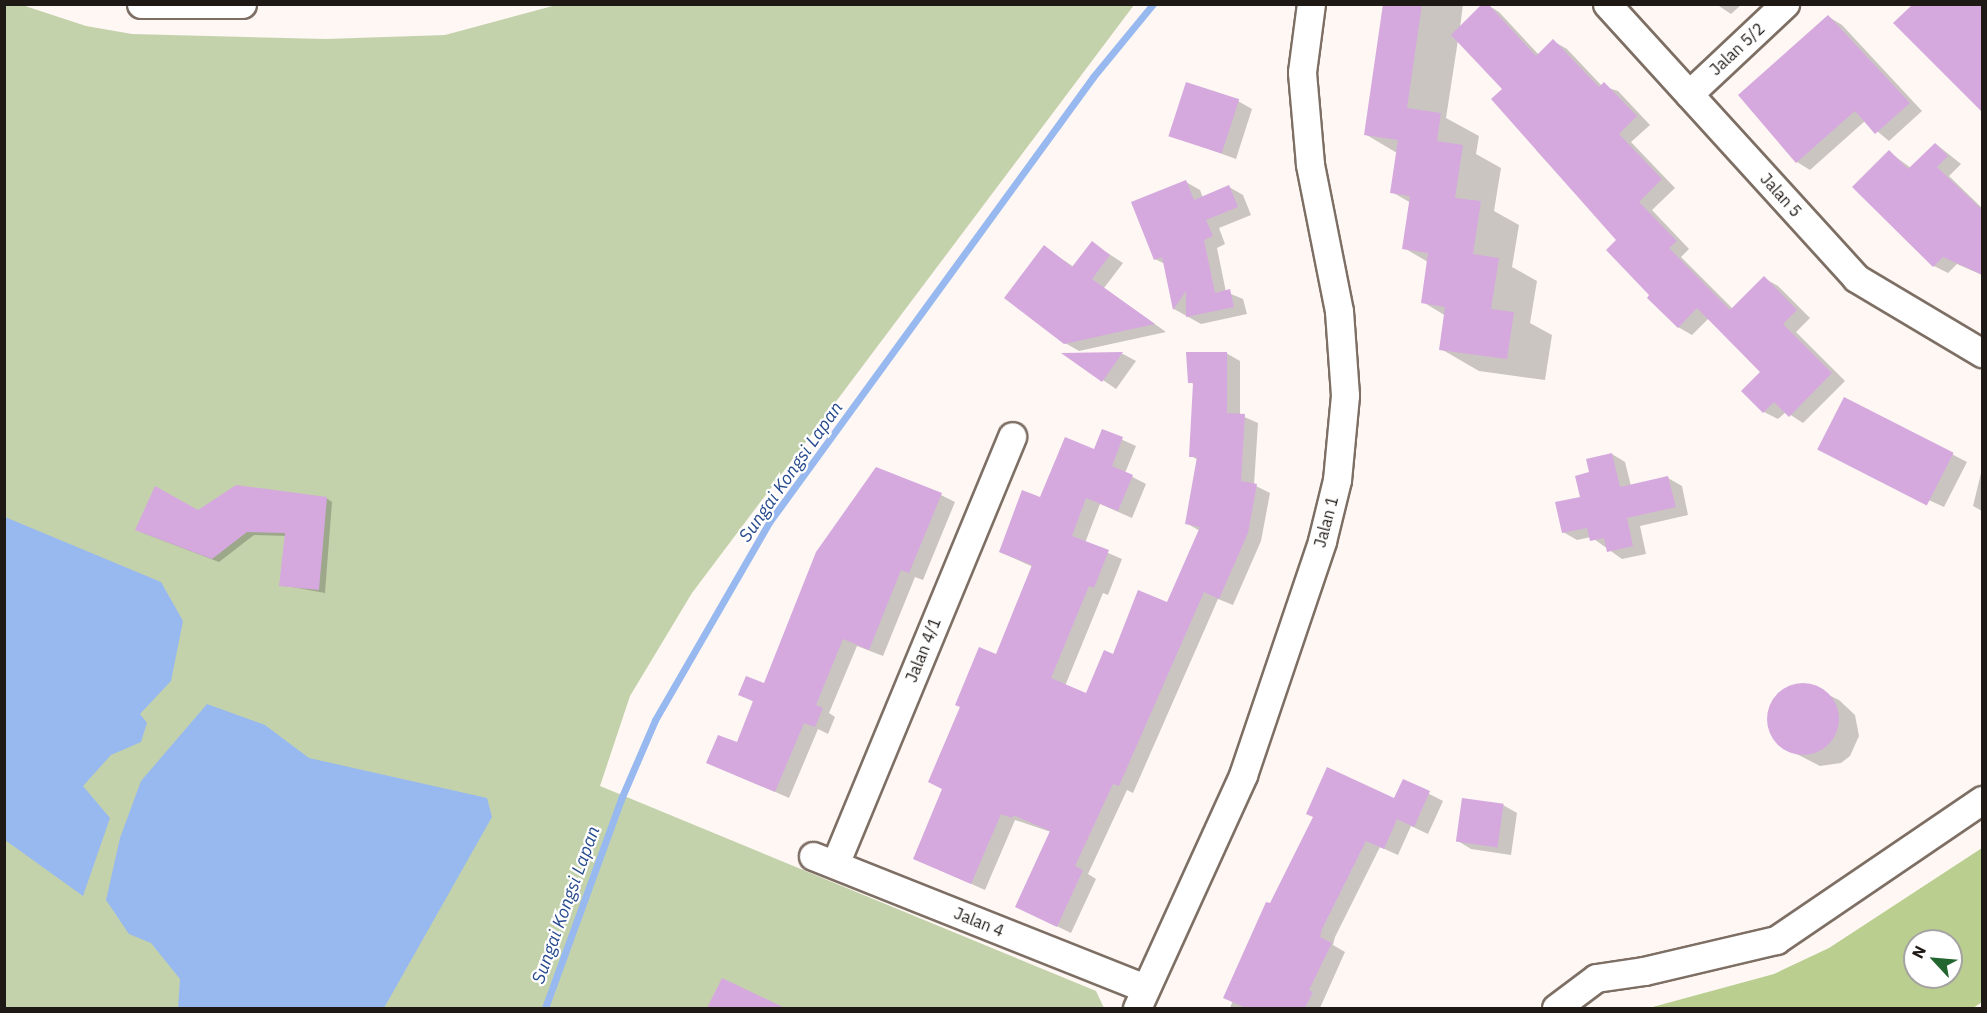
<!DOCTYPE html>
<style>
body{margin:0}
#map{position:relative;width:1987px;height:1013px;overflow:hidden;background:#fef7f3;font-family:"IBM Plex Sans",sans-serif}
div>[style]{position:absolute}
.green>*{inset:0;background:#c4d2ac}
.forest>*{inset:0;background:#b9ce8f}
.water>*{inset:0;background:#98b8f0}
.shadow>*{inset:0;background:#0003}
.stream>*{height:7px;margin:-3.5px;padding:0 3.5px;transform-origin:3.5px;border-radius:3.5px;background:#98b8f0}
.building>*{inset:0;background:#d5a9de;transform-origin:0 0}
.round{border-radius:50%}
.roads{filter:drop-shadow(2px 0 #7e6f65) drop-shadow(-2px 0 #7e6f65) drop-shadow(0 2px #7e6f65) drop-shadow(0 -2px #7e6f65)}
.minor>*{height:27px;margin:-13.5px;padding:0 13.5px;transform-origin:13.5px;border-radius:13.5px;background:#fff}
span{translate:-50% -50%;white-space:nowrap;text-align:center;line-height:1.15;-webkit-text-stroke:4.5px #fff;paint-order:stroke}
.street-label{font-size:16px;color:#1f1915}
.water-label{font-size:18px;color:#274a8d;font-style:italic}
.frame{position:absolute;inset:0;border:6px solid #1f1915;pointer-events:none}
.north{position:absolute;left:1903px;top:929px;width:60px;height:60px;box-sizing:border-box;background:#fff;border:2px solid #a5a3a1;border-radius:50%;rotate:296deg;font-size:16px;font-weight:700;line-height:24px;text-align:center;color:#1f1915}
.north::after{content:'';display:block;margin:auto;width:21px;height:27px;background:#23652f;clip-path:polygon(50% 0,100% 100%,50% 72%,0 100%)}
</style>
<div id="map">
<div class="green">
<div style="clip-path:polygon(560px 4px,1134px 5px,692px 593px,630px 696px,600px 786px,1096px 991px,1104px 1008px,5px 1008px,5px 5px,22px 5px,86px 26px,132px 34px,326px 39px,445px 35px)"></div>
</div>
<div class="forest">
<div style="clip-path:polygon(evenodd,1982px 848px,1982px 1002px,1973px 1008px,1649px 1008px,1774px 974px,1829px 948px,1982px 848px,1915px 941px,1951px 941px,1951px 977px,1915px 977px,1915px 941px)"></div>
</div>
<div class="water">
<div style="clip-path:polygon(5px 517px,161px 582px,183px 621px,171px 681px,140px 714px,147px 723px,141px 742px,111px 755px,83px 786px,110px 818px,83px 896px,5px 840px)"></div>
<div style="clip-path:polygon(207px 704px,265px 725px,309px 758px,487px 798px,492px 817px,384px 1008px,178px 1008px,180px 979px,151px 943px,129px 934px,106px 900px,120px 838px,141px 781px)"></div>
</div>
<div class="shadow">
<div style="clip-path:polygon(1385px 4px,1463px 4px,1460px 28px,1486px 4px,1499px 12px,1539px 55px,1553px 41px,1567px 49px,1602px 86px,1618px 91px,1650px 125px,1631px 142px,1675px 188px,1652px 210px,1689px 249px,1681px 257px,1733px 309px,1764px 278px,1778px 286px,1810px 318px,1796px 332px,1845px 381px,1803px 423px,1786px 412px,1778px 419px,1764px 412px,1762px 372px,1709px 318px,1692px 335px,1678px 327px,1619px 240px,1536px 150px,1539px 147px,1504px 89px,1458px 40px,1446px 118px,1479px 136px,1476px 154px,1501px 168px,1494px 211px,1519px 225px,1512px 267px,1537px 281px,1530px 323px,1552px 335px,1545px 380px,1479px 371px,1441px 349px,1446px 316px,1423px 302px,1428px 262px,1404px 248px,1411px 203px,1392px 192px,1397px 153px,1365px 134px)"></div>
<div style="clip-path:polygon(1716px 4px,1742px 4px,1731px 14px)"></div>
<div style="clip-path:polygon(1829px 17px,1842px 25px,1922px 111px,1889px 141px,1865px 121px,1810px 170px,1797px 162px)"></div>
<div style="clip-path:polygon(1238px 101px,1252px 109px,1236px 159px,1170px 135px)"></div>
<div style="clip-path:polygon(1936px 144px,1961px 164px,1949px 176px,1982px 208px,1982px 275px,1957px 264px,1948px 273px,1934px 266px,1854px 187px,1889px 152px,1911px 168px)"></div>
<div style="clip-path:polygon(1186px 182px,1200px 190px,1203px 198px,1229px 187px,1243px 195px,1251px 215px,1219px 228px,1225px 244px,1217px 248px,1226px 292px,1243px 299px,1247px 314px,1201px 324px,1174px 309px,1165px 264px,1155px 259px)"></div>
<div style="clip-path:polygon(1092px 243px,1123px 263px,1104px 288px,1166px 332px,1079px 351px,1065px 343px,1044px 247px,1074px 267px)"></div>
<div style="clip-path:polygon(1226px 353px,1240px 361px,1240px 415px,1258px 423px,1254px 485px,1270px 493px,1261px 541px,1233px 605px,1218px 599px,1133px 793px,1127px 790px,1088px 874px,1096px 879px,1071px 933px,1017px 907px,1051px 832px,1015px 820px,985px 890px,915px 859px,1033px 567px,1000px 552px,1041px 499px,1094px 451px,1103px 431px,1136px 446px,1125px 473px,1146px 484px,1132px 518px,1100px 504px,1085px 543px,1122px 559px,1108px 595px,1103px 593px,1065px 686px,1087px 695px,1114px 656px,1168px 604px,1200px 531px,1186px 523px,1198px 460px,1191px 456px,1195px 385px,1190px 382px)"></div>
<div style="clip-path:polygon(1065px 354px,1123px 354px,1136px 361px,1116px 389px)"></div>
<div style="clip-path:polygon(1845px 399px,1967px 462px,1944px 507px,1835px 457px)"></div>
<div style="clip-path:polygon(1612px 454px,1625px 462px,1631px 486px,1668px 478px,1682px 486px,1688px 515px,1640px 526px,1646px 554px,1622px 559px,1591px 537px,1577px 540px,1563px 532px,1591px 473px)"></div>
<div style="clip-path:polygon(1982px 469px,1982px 511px,1973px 506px)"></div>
<div style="clip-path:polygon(941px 495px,955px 502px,923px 580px,915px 577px,883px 656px,857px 646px,829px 713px,835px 717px,828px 734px,818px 729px,789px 798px,708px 762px,737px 744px,754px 702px,740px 694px,765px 685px)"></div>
<div style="clip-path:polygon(326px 498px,332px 502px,325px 593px,281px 585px,287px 536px,254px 535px,219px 562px,143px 533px,198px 512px)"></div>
<div style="clip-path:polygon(1808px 685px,1839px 700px,1855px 715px,1859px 736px,1850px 756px,1841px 763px,1820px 766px,1779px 745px,1772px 736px,1768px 715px,1778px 695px,1786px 689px)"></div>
<div style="clip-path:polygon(1404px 781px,1443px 801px,1428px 834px,1411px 826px,1398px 855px,1380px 847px,1335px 937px,1333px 945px,1345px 952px,1320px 1008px,1230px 1008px,1270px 905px,1395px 800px)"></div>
<div style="clip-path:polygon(1503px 805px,1517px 813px,1511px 855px,1471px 849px,1458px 841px)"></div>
<div style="clip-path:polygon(723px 980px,782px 1008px,709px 1008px)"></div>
</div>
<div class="stream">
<div style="left:545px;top:1008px;width:222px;rotate:-70deg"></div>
<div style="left:621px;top:799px;width:86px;rotate:-66.7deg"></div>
<div style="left:655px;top:720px;width:230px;rotate:-60deg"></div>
<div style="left:770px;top:521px;width:549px;rotate:-53.96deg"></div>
<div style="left:1093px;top:77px;width:94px;rotate:-50.6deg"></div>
</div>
<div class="building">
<div style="clip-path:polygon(1383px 4px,1422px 4px,1407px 108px,1441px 113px,1437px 141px,1463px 145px,1455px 198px,1481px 201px,1473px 254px,1499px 258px,1491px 309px,1514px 312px,1507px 359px,1439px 350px,1445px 307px,1421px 303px,1428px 253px,1402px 249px,1410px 196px,1390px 193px,1398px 140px,1364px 135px)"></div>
<div style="clip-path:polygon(1482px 4px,1488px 4px,1536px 56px,1553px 39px,1599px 87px,1604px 82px,1637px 116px,1619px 134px,1662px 179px,1639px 202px,1677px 241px,1669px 248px,1730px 310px,1764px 276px,1797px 310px,1783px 324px,1832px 373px,1789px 417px,1774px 402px,1763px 413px,1741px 391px,1760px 372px,1697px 308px,1678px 328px,1647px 298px,1649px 295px,1606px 250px,1616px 240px,1491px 99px,1502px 89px,1451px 35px)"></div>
<div style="clip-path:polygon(1913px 4px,1983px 4px,1983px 113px,1893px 23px)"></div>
<div style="clip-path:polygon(1828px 15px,1910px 103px,1875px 134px,1855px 111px,1796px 163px,1738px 95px)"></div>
<div style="left:1186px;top:82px;width:56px;height:57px;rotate:18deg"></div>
<div style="clip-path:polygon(1935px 143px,1948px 156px,1937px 167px,1983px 211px,1983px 275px,1943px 257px,1933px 267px,1852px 187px,1889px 150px,1908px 169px)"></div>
<div style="clip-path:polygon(1186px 180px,1194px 200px,1229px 185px,1238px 207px,1206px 220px,1213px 236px,1204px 240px,1215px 293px,1230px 289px,1234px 307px,1186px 317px,1186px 291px,1173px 310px,1162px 257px,1154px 260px,1131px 202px)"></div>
<div style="clip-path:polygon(1092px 241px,1110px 255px,1092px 279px,1155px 324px,1064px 344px,1004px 298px,1044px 245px,1072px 267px)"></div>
<div style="clip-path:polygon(1123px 352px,1102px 382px,1061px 353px)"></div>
<div style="clip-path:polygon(1186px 352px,1227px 352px,1227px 413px,1245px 414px,1241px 481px,1257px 484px,1248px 533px,1219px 599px,1204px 592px,1119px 786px,1113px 784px,1075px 866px,1083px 870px,1057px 927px,1015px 907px,1050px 831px,1013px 815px,1012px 818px,1001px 814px,971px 884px,913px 859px,942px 789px,928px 782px,960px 707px,955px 705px,979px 647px,996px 654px,1032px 565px,999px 552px,1022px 490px,1040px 497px,1065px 437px,1094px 449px,1102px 429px,1123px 437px,1112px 466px,1133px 475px,1118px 511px,1086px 498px,1072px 536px,1109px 550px,1094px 588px,1089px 586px,1051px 678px,1086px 693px,1104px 650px,1113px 654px,1138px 590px,1167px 602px,1200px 527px,1185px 524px,1197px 457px,1189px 457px,1193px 383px,1188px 383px)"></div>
<div style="left:1844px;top:397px;width:123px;height:59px;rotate:27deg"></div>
<div style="clip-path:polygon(1612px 453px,1620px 487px,1668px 476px,1676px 507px,1627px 518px,1633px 546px,1607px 552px,1604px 538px,1590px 541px,1587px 528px,1562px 533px,1555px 502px,1580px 497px,1575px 476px,1589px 472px,1586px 459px)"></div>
<div style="clip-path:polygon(876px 467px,942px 493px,909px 573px,901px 570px,869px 650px,843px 639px,816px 705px,823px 708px,815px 727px,804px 723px,775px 792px,706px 763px,718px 735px,737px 742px,753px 701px,738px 695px,746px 676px,764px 683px,816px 552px)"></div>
<div style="clip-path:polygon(236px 485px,327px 497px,319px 590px,279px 586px,285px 533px,247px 532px,212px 559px,135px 530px,155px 486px,198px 510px)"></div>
<div class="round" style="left:1767px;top:683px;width:72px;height:72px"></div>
<div style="clip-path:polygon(1327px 767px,1394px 798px,1403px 779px,1430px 791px,1414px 827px,1397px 819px,1384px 849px,1366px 841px,1322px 929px,1320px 937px,1332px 943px,1309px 990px,1313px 992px,1305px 1008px,1246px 1008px,1223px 998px,1266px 902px,1270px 903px,1313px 817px,1306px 814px)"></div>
<div style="left:1462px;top:798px;width:42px;height:44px;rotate:8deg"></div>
<div style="clip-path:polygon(722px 978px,785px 1008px,707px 1008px)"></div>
</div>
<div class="roads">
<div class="minor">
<div style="left:141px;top:4px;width:101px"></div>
<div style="left:1607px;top:4px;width:370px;rotate:47.7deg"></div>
<div style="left:1856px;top:278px;width:147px;rotate:30.8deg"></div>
<div style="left:1689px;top:94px;width:132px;rotate:-43.2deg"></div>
<div style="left:813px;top:856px;width:356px;rotate:21.7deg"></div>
<div style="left:835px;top:864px;width:463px;rotate:-67.5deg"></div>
<div style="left:1137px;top:1008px;width:256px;rotate:-65.5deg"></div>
<div style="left:1243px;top:775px;width:247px;rotate:-71.3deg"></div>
<div style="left:1322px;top:541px;width:63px;rotate:-76.2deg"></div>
<div style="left:1337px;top:480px;width:85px;rotate:-84.6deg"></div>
<div style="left:1345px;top:395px;width:84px;rotate:-94.1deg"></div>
<div style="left:1339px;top:311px;width:150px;rotate:-101.2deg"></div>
<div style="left:1310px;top:164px;width:92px;rotate:-95deg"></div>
<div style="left:1302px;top:72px;width:69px;rotate:-82.5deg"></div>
<div style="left:1556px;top:1008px;width:50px;rotate:-36.9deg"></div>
<div style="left:1596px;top:978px;width:49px;rotate:-8.3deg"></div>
<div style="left:1644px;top:971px;width:136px;rotate:-13.2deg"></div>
<div style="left:1776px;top:940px;width:249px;rotate:-34.2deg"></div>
</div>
</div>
<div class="street-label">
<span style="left:1737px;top:49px;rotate:-43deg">Jalan 5/2</span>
<span style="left:1781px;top:195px;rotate:48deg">Jalan 5</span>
<span style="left:1326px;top:522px;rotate:-75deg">Jalan 1</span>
<span style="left:923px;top:650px;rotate:-68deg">Jalan 4/1</span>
<span style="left:979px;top:922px;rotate:22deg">Jalan 4</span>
</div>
<div class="water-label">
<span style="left:791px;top:472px;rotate:-55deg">Sungai Kongsi Lapan</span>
<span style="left:566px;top:905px;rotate:-70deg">Sungai Kongsi Lapan</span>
</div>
<div class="frame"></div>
<div class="north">N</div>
</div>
